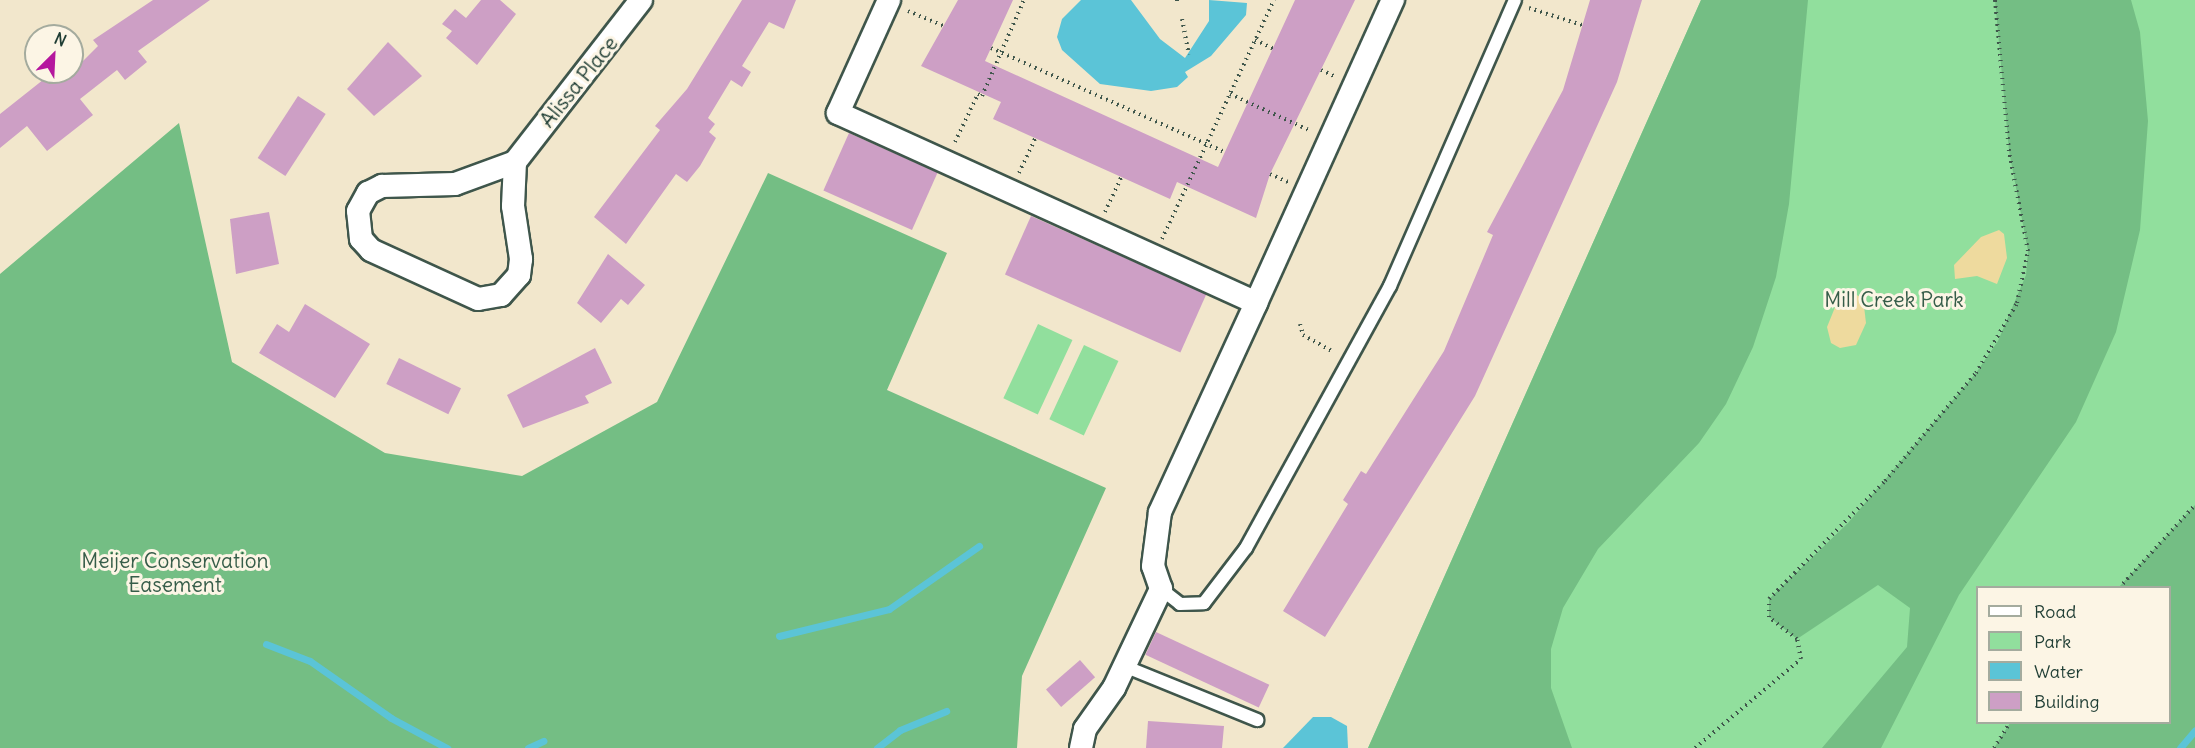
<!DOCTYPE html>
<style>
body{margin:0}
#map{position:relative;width:2195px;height:748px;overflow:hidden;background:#f2e7cc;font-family:Delius,sans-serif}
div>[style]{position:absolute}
.green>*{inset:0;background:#91df9d;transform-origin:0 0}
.forest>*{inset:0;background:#74be84}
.sand>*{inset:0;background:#eeda9e}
.water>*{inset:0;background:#5bc4d7}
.stream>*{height:7px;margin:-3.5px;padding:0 3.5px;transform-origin:3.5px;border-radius:3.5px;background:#5bc4d7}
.building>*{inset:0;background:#cd9fc5;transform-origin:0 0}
.path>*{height:4px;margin-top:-2px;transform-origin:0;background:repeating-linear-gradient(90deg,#3f564b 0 1.5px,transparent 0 6px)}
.roads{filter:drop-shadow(2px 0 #3f564b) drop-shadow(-2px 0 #3f564b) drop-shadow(0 2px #3f564b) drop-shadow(0 -2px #3f564b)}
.service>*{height:12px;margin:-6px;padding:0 6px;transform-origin:6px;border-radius:6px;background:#fff}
.minor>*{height:22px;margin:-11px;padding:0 11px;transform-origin:11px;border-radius:11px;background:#fff}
span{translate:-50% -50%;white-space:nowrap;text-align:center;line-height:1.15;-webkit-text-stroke:6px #fcf5e5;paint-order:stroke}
.street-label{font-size:21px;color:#1f3d34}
.park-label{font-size:21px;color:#365d49}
.legend{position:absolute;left:1976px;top:586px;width:195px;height:138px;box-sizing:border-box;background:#fcf5e5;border:2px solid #a4ab9e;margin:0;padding:8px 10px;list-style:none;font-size:18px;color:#1f3d34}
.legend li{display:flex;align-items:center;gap:12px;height:30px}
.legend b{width:30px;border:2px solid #a4ab9e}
.north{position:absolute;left:24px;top:24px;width:60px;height:60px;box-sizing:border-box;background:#fcf5e5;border:2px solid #a4ab9e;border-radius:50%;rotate:24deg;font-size:16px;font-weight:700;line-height:24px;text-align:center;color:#1f3d34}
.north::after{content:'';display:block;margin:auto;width:21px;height:27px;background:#b5179e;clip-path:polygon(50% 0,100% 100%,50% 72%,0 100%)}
</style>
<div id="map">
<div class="green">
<div style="clip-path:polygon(evenodd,1701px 0,2195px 0,2195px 748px,1368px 748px,1701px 0,1978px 588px,2170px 588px,2170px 722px,1978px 722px,1978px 588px)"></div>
<div style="left:1038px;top:324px;width:38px;height:82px;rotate:25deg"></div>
<div style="left:1084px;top:345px;width:38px;height:82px;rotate:25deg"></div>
</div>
<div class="forest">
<div style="clip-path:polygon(1701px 0,1808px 0,1789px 204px,1776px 277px,1753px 347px,1726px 404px,1699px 443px,1598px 549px,1563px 608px,1551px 649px,1551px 688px,1572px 748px,1368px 748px)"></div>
<div style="clip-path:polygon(1995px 0,2131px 0,2140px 32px,2148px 121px,2140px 230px,2116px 332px,2076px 422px,1959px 595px,1881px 748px,1822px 748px,1907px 647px,1910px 608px,1878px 585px,1797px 639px,1769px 617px,1769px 599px,1848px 523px,1976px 373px,1998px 341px,2026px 275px,2028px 251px,2009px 151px)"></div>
<div style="clip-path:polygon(179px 123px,232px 362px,385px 453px,522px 476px,657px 402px,768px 173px,947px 253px,887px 390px,1106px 488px,1022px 676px,1017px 748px,0 748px,0 274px)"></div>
<div style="clip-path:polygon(2195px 505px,2195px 748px,1994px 748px,2010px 723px,2170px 722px,2170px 588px,2119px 587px)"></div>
</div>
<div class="sand">
<div style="clip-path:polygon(1999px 230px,2004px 234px,2007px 258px,1997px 284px,1977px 276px,1955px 279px,1954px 265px,1981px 237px)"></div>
<div style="clip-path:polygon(1850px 292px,1863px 298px,1866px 323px,1856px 345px,1840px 348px,1831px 343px,1827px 327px,1838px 300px)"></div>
</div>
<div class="water">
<div style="clip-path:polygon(1081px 0,1131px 0,1160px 39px,1185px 58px,1209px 21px,1209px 0,1247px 3px,1246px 15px,1211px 56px,1185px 72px,1188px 77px,1177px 87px,1151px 91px,1100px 84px,1062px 50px,1057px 37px,1062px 19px)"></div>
<div style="clip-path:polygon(1313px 717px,1331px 717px,1347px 726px,1348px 748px,1283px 748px)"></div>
</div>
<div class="stream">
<div style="left:779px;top:636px;width:113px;rotate:-13.8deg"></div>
<div style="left:889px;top:609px;width:110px;rotate:-35deg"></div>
<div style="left:266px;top:644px;width:47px;rotate:21.1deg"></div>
<div style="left:310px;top:661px;width:99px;rotate:35.1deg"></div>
<div style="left:391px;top:718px;width:64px;rotate:28.2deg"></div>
<div style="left:528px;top:748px;width:17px;rotate:-25deg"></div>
<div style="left:877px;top:748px;width:29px;rotate:-38deg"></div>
<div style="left:900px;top:730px;width:50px;rotate:-22.4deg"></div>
<div style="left:2180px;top:748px;width:23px;rotate:-50deg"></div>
</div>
<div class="building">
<div style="clip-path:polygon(153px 0,210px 0,138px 51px,147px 62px,125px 80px,117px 70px,80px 99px,93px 115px,47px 151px,27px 126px,0 148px,0 114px,53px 72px,72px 72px,98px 46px,93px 40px)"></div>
<div style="clip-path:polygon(481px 0,500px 0,516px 14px,477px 65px,446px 38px,452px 31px,442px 24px,455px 9px,466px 18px)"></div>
<div style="clip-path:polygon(742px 0,796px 0,784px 29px,769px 22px,742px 66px,751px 72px,742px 87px,731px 80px,708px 118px,715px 124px,709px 132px,716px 138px,700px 166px,687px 182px,676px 174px,626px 244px,594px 217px,660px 130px,655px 126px,687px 89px)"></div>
<div style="clip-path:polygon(958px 0,1013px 0,985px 61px,1218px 167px,1295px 0,1355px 0,1270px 174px,1256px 218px,1177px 182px,1170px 199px,993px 119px,1001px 102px,921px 66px)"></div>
<div style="clip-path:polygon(1590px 0,1642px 0,1617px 82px,1475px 396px,1325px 637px,1283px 611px,1348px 504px,1343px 500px,1361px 471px,1366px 474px,1444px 351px,1493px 235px,1487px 232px,1563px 90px)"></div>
<div style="clip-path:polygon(388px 42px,422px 76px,374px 116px,347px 89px)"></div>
<div style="left:298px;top:96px;width:33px;height:74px;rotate:33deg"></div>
<div style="left:849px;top:133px;width:97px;height:63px;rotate:24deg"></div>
<div style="clip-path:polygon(269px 212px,279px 264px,236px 274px,230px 219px)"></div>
<div style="left:1031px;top:216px;width:192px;height:64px;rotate:24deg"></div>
<div style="clip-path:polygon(608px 254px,645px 285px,628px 305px,621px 299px,601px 323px,577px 303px)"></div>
<div style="clip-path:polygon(305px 304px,370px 344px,335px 398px,259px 353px,277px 324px,289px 332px)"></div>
<div style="clip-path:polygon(595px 348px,612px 383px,585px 396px,589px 403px,523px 428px,507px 395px)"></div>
<div style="left:399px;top:358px;width:69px;height:29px;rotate:26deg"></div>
<div style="left:1156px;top:632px;width:125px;height:25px;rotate:25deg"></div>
<div style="left:1080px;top:660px;width:23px;height:45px;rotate:49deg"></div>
<div style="clip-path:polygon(1148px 721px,1224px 726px,1222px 748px,1146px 748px)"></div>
</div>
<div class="path">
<div style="left:1177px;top:0;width:1px;rotate:90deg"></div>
<div style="left:1529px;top:8px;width:56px;rotate:17.8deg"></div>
<div style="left:908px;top:11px;width:41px;rotate:22.8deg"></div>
<div style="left:1182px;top:19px;width:36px;rotate:79deg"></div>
<div style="left:1255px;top:40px;width:23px;rotate:25deg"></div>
<div style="left:991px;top:48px;width:256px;rotate:24deg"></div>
<div style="left:1321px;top:70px;width:14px;rotate:25deg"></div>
<div style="left:1230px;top:94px;width:89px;rotate:24.6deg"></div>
<div style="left:955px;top:142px;width:53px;rotate:-64.4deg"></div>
<div style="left:978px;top:94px;width:4px;rotate:27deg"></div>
<div style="left:982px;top:96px;width:105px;rotate:-66.4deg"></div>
<div style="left:1019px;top:173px;width:38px;rotate:-65deg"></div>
<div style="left:1270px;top:174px;width:20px;rotate:24deg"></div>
<div style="left:1105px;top:212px;width:38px;rotate:-65deg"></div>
<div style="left:1162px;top:239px;width:264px;rotate:-64.9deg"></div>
<div style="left:1300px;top:324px;width:11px;rotate:75deg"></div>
<div style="left:1303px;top:335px;width:35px;rotate:29deg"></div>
<div style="left:2119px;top:588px;width:113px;rotate:-47.5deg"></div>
<div style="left:1695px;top:748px;width:138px;rotate:-40deg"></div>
<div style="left:1801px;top:659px;width:20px;rotate:-101deg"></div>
<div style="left:1797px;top:639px;width:36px;rotate:-142deg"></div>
<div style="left:1769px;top:617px;width:18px;rotate:-90deg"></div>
<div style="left:1769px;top:599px;width:165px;rotate:-45.5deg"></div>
<div style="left:1885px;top:481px;width:141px;rotate:-49.9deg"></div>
<div style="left:1976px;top:373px;width:81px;rotate:-59.6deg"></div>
<div style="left:2017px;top:303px;width:53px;rotate:-78.1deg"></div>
<div style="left:2028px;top:251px;width:102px;rotate:-100.8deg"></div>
<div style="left:2009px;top:151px;width:152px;rotate:-95.3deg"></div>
<div style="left:1994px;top:748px;width:31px;rotate:-58deg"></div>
</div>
<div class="roads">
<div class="service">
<div style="left:1161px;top:589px;width:24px;rotate:38deg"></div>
<div style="left:1180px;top:604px;width:24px;rotate:-2deg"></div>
<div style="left:1204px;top:603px;width:69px;rotate:-52.6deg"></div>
<div style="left:1246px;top:548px;width:299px;rotate:-61.2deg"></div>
<div style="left:1390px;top:286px;width:312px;rotate:-66.4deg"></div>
<div style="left:1124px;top:666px;width:144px;rotate:22.1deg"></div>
</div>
<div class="minor">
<div style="left:889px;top:0;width:124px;rotate:114.3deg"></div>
<div style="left:838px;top:113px;width:459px;rotate:24.4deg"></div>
<div style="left:1256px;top:303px;width:333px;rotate:-65.7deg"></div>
<div style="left:515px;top:162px;width:44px;rotate:92.6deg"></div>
<div style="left:513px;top:206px;width:54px;rotate:81.4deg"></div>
<div style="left:521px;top:259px;width:16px;rotate:97deg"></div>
<div style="left:519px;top:275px;width:27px;rotate:132deg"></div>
<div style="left:501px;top:295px;width:23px;rotate:170deg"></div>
<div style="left:478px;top:299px;width:118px;rotate:-155.4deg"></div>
<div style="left:371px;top:250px;width:15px;rotate:-132deg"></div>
<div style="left:361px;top:239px;width:28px;rotate:-96deg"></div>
<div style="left:358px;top:211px;width:21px;rotate:-61deg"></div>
<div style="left:368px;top:193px;width:16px;rotate:-27deg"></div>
<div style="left:382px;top:186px;width:73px;rotate:-1.6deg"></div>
<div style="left:455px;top:184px;width:64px;rotate:-20.1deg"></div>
<div style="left:515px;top:162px;width:205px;rotate:-52.1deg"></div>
<div style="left:1081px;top:748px;width:19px;rotate:-78deg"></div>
<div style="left:1085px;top:729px;width:50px;rotate:-54.7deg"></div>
<div style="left:1114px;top:688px;width:110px;rotate:-64.6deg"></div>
<div style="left:1161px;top:589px;width:24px;rotate:-109deg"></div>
<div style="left:1153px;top:566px;width:54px;rotate:-82.6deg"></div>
<div style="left:1160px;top:512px;width:230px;rotate:-65.3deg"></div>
</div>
</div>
<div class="street-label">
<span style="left:579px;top:82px;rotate:-51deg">Alissa Place</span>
</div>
<div class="park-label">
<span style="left:1894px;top:300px">Mill Creek Park</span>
<span style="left:175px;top:573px">Meijer Conservation<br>Easement</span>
</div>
<ul class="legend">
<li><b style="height:8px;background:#fff"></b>Road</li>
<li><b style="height:16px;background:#91df9d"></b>Park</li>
<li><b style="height:16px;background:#5bc4d7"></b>Water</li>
<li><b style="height:16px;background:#cd9fc5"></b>Building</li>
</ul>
<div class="north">N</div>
</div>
